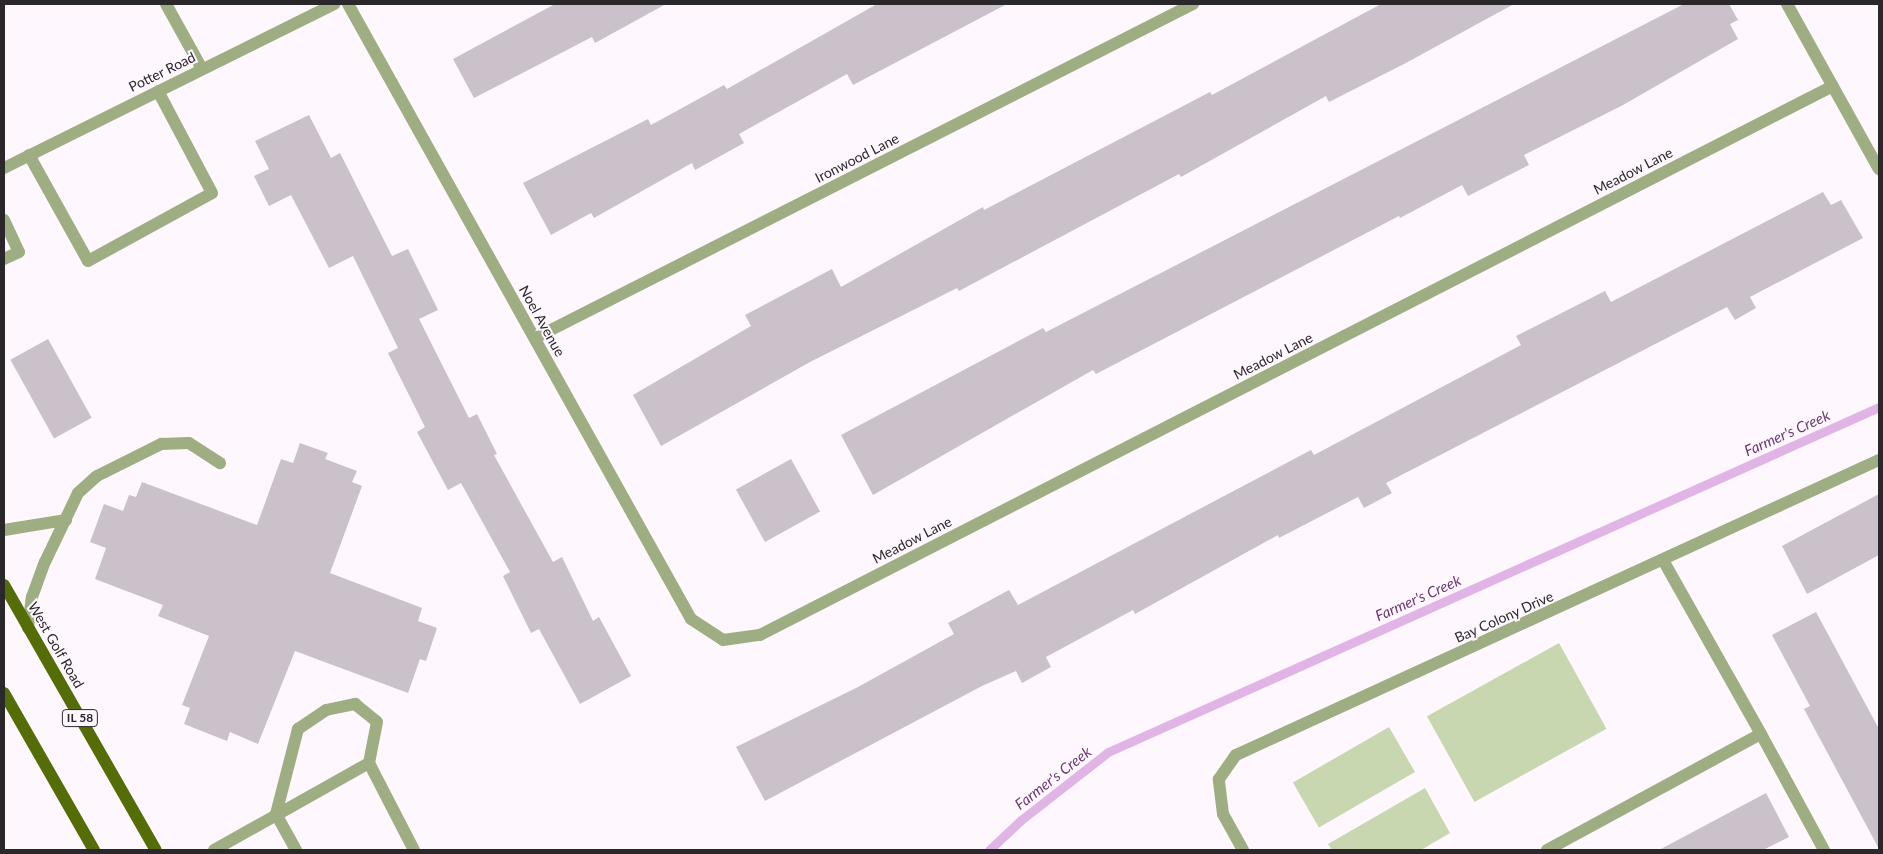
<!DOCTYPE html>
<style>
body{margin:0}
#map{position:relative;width:1883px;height:854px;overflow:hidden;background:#fef8fe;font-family:Lato,sans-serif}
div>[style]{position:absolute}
.green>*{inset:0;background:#c8d7af;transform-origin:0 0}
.stream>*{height:9px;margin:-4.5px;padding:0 4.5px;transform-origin:4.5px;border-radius:4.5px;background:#e0b5e6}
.building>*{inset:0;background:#cac1ca;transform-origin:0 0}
.minor>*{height:12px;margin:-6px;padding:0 6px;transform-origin:6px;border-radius:6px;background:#9eae82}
.major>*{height:12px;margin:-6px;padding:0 6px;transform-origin:6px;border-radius:6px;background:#546d08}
span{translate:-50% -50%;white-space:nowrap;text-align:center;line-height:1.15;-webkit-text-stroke:4px #fef8fe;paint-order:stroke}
.shield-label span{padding:1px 4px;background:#fef8fe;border:1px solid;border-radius:4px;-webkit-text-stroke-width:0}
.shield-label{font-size:12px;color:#2b282b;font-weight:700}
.street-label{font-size:14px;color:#2b282b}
.water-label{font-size:15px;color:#6c3873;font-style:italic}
.frame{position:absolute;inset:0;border:5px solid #2b282b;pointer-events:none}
</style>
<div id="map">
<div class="green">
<div style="left:1559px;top:643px;width:98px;height:151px;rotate:61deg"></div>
<div style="left:1389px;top:727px;width:52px;height:111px;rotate:60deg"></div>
<div style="clip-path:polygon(1425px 788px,1450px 833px,1421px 850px,1332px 850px,1328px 844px)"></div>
</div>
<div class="stream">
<div style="left:989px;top:850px;width:44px;rotate:-43.2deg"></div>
<div style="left:1021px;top:820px;width:110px;rotate:-38deg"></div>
<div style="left:1108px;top:752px;width:845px;rotate:-24.11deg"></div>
</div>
<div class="building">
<div style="clip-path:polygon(555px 4px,666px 4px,595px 43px,592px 37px,474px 98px,453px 59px)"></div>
<div style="clip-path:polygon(877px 4px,1007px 4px,853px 85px,847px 74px,739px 134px,744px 143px,695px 170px,692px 163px,594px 218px,591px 213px,551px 235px,523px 183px,648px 119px,651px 125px,724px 85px,727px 89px)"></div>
<div style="clip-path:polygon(1381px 4px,1514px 4px,1404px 64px,1329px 102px,1326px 96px,1181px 177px,1179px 174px,959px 291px,957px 288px,810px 362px,661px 446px,633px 395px,751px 326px,745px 315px,832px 269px,841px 287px,983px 207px,984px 210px,1210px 92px,1212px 95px)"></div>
<div style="clip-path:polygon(1684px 4px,1729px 4px,1738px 20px,1730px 24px,1738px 39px,1623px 105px,1524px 155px,1529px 165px,1468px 196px,1462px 185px,1400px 218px,1399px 216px,1096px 374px,1093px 370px,873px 495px,841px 435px,1043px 328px,1046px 332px)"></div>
<div style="clip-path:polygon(309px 115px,331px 158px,340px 153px,392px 256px,408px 249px,438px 310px,419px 319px,469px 418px,477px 414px,497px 454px,494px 455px,553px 562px,562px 557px,593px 621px,599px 617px,631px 676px,580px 704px,539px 629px,531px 633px,503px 576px,510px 572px,461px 483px,448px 490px,417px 432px,425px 427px,388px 353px,398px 348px,353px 256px,329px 268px,291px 195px,269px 206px,254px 176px,269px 169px,255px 141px)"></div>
<div style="clip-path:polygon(1823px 192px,1831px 205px,1841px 200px,1863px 238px,1750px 297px,1756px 308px,1735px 320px,1727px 307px,1386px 483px,1392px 493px,1364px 508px,1358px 497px,1279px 538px,1278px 535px,1135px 614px,1133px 610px,1046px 657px,1051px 667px,1022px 683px,1016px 671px,982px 686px,765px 801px,736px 747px,858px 687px,954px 634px,948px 623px,1009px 590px,1018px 605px,1311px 450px,1314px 455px,1521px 345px,1516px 336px,1605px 291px,1611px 302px)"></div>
<div style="left:48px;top:339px;width:90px;height:43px;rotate:61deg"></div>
<div style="clip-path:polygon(300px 443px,328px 453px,325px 459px,357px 471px,352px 482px,362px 486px,330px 573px,422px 608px,418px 621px,437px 628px,426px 661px,420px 659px,408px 693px,295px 651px,258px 744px,230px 732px,227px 741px,184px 724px,190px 708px,182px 705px,209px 636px,158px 616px,163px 605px,95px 579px,106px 548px,90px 542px,104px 504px,123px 511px,129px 495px,136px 497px,142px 482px,257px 525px,281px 459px,293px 463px)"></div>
<div style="left:791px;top:459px;width:60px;height:63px;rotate:61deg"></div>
<div style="clip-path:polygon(1879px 494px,1879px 555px,1807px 594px,1782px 546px)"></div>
<div style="clip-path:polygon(1816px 612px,1879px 729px,1879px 849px,1804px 709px,1810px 706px,1772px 635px)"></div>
<div style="clip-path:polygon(1766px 793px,1789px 837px,1763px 850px,1659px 850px)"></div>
</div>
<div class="minor">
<div style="left:166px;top:4px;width:74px;rotate:61deg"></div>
<div style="left:348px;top:4px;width:704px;rotate:60.85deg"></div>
<div style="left:691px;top:619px;width:38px;rotate:33deg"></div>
<div style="left:723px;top:640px;width:37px;rotate:-8deg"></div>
<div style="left:760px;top:635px;width:1205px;rotate:-27.1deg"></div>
<div style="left:1787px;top:4px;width:189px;rotate:60.9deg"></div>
<div style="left:29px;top:155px;width:121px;rotate:60.9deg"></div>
<div style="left:88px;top:261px;width:141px;rotate:-28.7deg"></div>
<div style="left:212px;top:193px;width:115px;rotate:-117.9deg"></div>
<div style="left:4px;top:168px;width:369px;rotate:-26.4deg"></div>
<div style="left:4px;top:220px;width:35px;rotate:65deg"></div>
<div style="left:19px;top:252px;width:17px;rotate:155deg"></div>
<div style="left:535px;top:338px;width:738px;rotate:-26.91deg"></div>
<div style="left:4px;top:530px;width:63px;rotate:-9.2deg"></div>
<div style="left:28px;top:628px;width:31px;rotate:-83deg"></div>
<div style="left:32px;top:597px;width:37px;rotate:-70deg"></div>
<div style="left:45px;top:562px;width:76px;rotate:-64.4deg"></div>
<div style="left:78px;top:493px;width:25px;rotate:-42deg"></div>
<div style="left:97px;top:476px;width:72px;rotate:-26.6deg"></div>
<div style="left:161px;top:444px;width:28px;rotate:-2deg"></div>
<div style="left:189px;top:443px;width:37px;rotate:33deg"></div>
<div style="left:1761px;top:734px;width:132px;rotate:61.5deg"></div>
<div style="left:214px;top:850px;width:178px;rotate:-29.3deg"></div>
<div style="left:369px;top:763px;width:98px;rotate:62.7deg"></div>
<div style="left:296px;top:850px;width:41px;rotate:-119.1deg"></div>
<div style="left:276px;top:814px;width:88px;rotate:-75.5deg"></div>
<div style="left:298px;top:729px;width:34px;rotate:-34deg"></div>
<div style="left:326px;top:710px;width:30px;rotate:-12deg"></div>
<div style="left:355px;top:704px;width:28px;rotate:39deg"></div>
<div style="left:377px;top:722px;width:42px;rotate:101deg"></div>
<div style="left:1243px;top:850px;width:41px;rotate:-119.1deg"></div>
<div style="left:1223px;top:814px;width:35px;rotate:-97deg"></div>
<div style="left:1219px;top:779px;width:29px;rotate:-55deg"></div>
<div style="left:1236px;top:755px;width:707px;rotate:-24.65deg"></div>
<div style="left:1547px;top:850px;width:243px;rotate:-28.5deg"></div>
<div style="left:1761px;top:734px;width:197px;rotate:-119.4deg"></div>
</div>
<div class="major">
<div style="left:4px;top:585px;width:305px;rotate:60.2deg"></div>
<div style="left:4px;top:693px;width:181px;rotate:60.2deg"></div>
</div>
<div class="shield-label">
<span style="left:80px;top:718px">IL 58</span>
</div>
<div class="street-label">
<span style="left:162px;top:72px;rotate:-26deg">Potter Road</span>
<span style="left:857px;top:158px;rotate:-27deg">Ironwood Lane</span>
<span style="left:1633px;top:171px;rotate:-27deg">Meadow Lane</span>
<span style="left:542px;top:321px;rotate:61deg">Noel Avenue</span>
<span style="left:1273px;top:356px;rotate:-27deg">Meadow Lane</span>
<span style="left:912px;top:540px;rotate:-27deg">Meadow Lane</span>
<span style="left:1504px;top:617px;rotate:-24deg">Bay Colony Drive</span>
<span style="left:56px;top:645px;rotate:60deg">West Golf Road</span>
</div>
<div class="water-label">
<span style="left:1787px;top:433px;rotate:-24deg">Farmer's Creek</span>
<span style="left:1418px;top:598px;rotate:-24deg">Farmer's Creek</span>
<span style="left:1053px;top:778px;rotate:-38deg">Farmer's Creek</span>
</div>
<div class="frame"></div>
</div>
